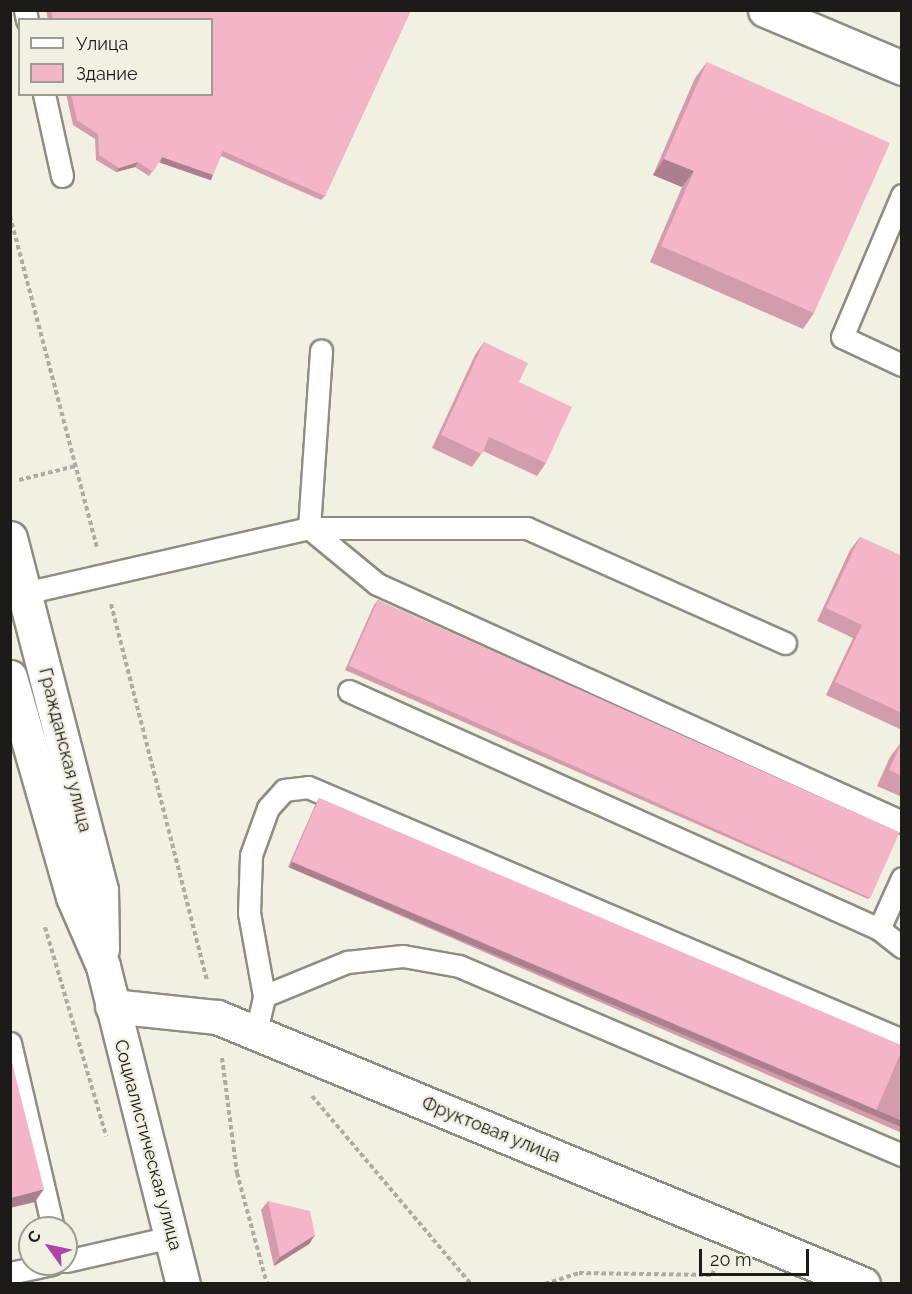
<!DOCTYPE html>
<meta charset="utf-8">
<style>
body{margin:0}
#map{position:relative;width:912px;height:1294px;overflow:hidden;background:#f2efe3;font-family:Raleway,sans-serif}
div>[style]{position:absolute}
.path>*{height:4px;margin-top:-2px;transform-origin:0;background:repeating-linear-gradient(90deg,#adaba2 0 4.5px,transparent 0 7.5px)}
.roads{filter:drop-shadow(2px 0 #8f8d82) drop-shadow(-2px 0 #8f8d82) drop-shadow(0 2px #8f8d82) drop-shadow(0 -2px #8f8d82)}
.service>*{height:21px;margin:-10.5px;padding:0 10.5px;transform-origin:10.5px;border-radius:10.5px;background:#fff}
.minor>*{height:33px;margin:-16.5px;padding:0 16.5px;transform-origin:16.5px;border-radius:16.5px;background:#fff}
.tertiary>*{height:33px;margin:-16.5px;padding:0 16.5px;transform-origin:16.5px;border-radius:16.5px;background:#fff}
.wall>*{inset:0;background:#d29cad}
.shaded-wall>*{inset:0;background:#ab7f8d;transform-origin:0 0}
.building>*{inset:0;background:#f4b5c9;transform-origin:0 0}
span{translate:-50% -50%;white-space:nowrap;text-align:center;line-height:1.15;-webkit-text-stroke:4.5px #f2efe3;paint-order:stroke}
.street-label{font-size:18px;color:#1c1b17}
.frame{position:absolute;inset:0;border:12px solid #1c1b17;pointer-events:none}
.legend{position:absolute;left:18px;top:18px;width:195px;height:78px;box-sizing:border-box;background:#f2efe3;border:2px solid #9c9a91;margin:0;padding:8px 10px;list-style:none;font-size:18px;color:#1c1b17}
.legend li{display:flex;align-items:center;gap:12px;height:30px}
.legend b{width:30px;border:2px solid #9c9a91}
.north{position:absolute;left:18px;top:1216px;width:60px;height:60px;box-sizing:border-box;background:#f2efe3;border:2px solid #9c9a91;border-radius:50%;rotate:303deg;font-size:16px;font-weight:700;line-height:24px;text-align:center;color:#1c1b17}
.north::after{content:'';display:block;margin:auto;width:21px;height:27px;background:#ae45a6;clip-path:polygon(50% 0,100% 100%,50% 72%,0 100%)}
.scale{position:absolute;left:699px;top:1249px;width:110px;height:27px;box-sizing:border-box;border:3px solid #1c1b17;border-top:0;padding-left:8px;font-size:18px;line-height:21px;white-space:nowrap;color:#1c1b17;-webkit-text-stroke:4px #f2efe3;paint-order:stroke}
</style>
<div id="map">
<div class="path">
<div style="left:10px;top:216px;width:342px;rotate:75.3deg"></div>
<div style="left:19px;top:480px;width:59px;rotate:-13.8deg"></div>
<div style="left:111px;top:604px;width:388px;rotate:75.7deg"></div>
<div style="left:45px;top:927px;width:218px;rotate:73.7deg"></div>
<div style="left:222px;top:1058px;width:116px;rotate:82.6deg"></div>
<div style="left:237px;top:1173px;width:115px;rotate:74.9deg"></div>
<div style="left:312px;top:1096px;width:246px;rotate:49.8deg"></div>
<div style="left:545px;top:1284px;width:36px;rotate:-18deg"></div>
<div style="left:579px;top:1273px;width:133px;rotate:0.9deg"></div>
<div style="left:712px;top:1275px;width:16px;rotate:-68deg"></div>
</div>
<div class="roads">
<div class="service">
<div style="left:25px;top:10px;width:10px;rotate:79deg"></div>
<div style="left:44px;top:94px;width:84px;rotate:77.6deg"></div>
<div style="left:902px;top:195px;width:154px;rotate:112.9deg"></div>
<div style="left:842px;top:337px;width:66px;rotate:25deg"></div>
<div style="left:25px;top:593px;width:291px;rotate:-12.9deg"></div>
<div style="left:309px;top:528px;width:178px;rotate:-86.1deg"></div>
<div style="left:785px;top:643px;width:282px;rotate:-156deg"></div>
<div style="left:527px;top:528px;width:218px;rotate:180deg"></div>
<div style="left:309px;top:528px;width:88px;rotate:39.5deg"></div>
<div style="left:377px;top:584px;width:576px;rotate:24.39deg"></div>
<div style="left:349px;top:691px;width:581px;rotate:24.18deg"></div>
<div style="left:879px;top:929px;width:29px;rotate:38deg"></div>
<div style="left:879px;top:929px;width:56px;rotate:-65.7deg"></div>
<div style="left:264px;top:996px;width:90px;rotate:-22.3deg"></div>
<div style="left:347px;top:962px;width:56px;rotate:-6.1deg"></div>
<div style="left:403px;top:956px;width:57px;rotate:10.1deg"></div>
<div style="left:459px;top:966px;width:482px;rotate:23.1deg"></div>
<div style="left:256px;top:1032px;width:37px;rotate:-77deg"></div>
<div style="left:264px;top:996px;width:84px;rotate:-100.2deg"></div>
<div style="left:249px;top:913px;width:58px;rotate:-88deg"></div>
<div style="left:251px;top:855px;width:50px;rotate:-70.1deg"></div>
<div style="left:268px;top:808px;width:24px;rotate:-48deg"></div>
<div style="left:284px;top:790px;width:24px;rotate:-7deg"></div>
<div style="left:308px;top:787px;width:646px;rotate:23.07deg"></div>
<div style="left:10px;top:1043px;width:190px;rotate:76.9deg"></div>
<div style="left:66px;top:1261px;width:109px;rotate:-12.8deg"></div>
<div style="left:10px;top:1273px;width:43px;rotate:-12.1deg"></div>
</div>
<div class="minor">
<div style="left:765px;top:10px;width:149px;rotate:22.9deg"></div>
<div style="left:112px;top:1006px;width:106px;rotate:6deg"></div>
<div style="left:217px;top:1017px;width:699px;rotate:22.46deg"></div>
</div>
<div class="tertiary">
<div style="left:10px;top:538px;width:364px;rotate:75.5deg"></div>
<div style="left:101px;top:890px;width:59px;rotate:89deg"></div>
<div style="left:10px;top:677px;width:229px;rotate:74deg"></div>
<div style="left:73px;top:897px;width:75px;rotate:66.5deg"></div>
<div style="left:103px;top:966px;width:328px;rotate:75.9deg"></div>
</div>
</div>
<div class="wall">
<div style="clip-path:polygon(46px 10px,411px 10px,325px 196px,321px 200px,221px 156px,210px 180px,159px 162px,149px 176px,135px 167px,116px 172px,96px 160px,95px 139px,73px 125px,66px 94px,212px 94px,212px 20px,48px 20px)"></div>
<div style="clip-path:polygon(707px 62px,814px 313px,803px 329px,650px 262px,682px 187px,653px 175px,695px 78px)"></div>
<div style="clip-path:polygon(484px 342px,519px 382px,546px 463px,537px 476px,483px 451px,472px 467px,432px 448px,475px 355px)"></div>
<div style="clip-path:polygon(860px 537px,902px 556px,902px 730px,826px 695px,853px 638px,817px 621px,850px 550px)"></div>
<div style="clip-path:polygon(378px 600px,872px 895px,868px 899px,345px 670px,374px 605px)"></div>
<div style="clip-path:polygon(902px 741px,902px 797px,877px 786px,890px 757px)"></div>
<div style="clip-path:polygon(319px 798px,902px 1050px,902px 1133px,288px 867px,316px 803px)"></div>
<div style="clip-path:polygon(268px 1201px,315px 1235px,309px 1244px,274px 1266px,261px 1210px)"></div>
</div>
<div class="shaded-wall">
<div style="left:162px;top:157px;width:54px;height:6px;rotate:19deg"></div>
<div style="clip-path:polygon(664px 159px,694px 171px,682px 187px,653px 175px)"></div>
<div style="clip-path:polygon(138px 162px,135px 167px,116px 172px,119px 168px)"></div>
<div style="left:292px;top:862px;width:665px;height:6px;rotate:23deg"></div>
<div style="clip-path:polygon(44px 1189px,35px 1202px,10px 1208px,10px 1198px)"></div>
<div style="clip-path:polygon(315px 1235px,309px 1244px,274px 1266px,280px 1257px)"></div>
</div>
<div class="building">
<div style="clip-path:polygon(51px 10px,411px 10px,325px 196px,223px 151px,213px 175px,162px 157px,153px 172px,138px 162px,119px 168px,99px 155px,98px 134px,77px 120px,71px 94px,212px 94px,212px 20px,53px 20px)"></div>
<div style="clip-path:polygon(707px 62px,890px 143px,814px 313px,661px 246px,694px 171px,664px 159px)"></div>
<div style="clip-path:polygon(484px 342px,528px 363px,519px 382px,572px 407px,546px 463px,489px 437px,482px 454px,441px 435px)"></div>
<div style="clip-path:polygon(860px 537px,902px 556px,902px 713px,835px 682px,862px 625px,826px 608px)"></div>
<div style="left:378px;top:600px;width:571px;height:72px;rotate:24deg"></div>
<div style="clip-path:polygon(902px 741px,902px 776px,889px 770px)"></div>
<div style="left:319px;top:798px;width:635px;height:69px;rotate:23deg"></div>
<div style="clip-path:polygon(10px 1055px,44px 1189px,10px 1198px)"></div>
<div style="clip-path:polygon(268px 1201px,310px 1211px,315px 1235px,280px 1257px)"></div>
</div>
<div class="street-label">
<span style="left:65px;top:750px;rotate:76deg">Гражданская улица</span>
<span style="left:491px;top:1130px;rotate:22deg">Фруктовая улица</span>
<span style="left:148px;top:1145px;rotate:75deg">Социалистическая улица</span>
</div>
<div class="frame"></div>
<ul class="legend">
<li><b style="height:8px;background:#fff"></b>Улица</li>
<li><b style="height:16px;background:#f4b5c9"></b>Здание</li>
</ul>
<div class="north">С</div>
<div class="scale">20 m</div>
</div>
